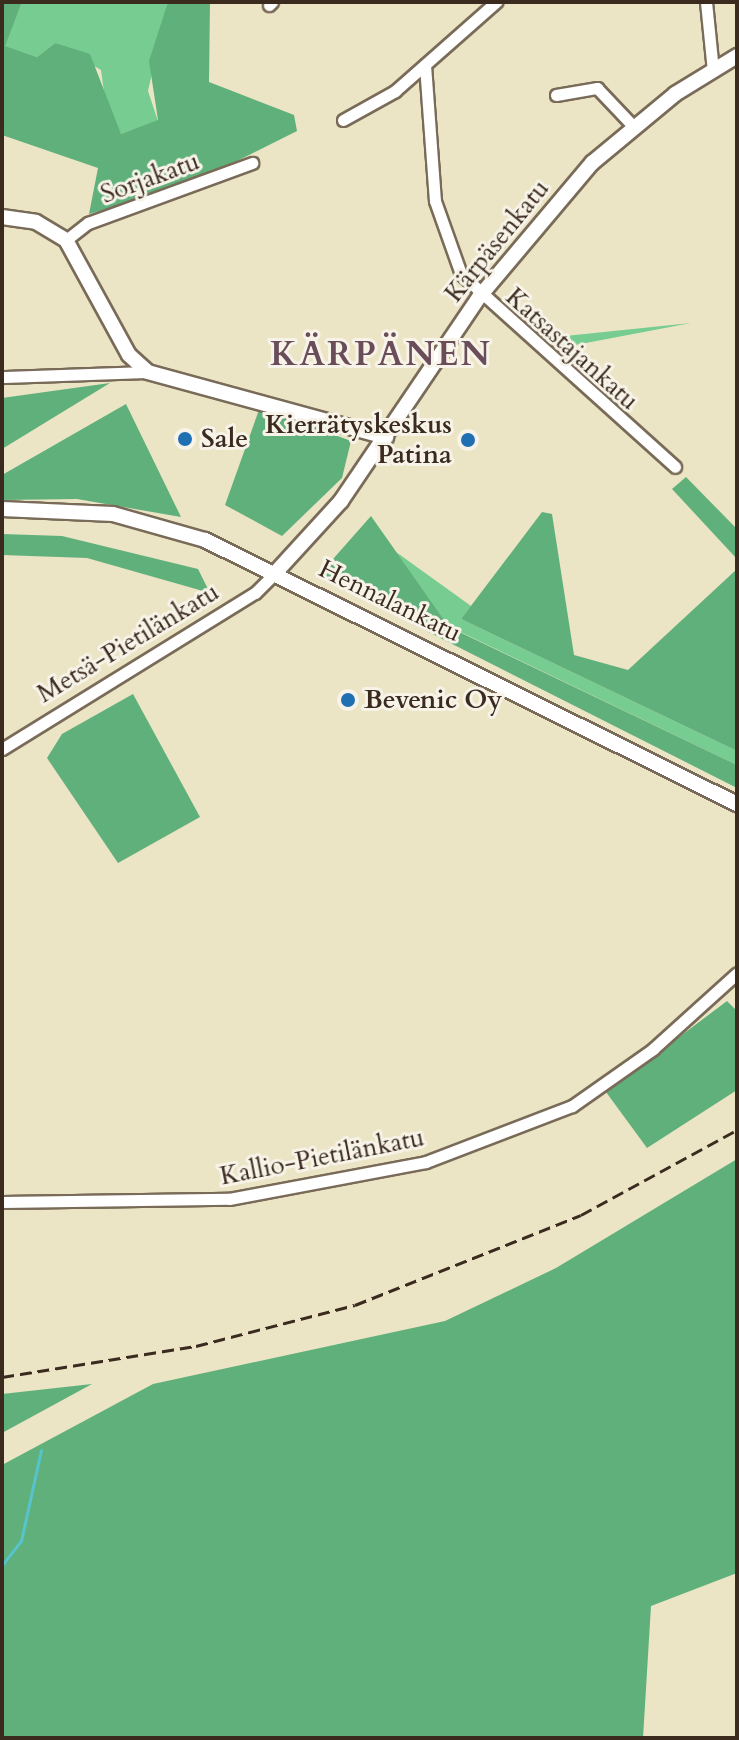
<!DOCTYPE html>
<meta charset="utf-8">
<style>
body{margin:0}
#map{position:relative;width:739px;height:1740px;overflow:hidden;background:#ebe4c5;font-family:Cardo,serif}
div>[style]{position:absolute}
.green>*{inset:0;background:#76cc91}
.forest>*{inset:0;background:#60b07b}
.stream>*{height:3px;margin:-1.5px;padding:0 1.5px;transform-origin:1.5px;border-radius:1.5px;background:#56c3cd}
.roads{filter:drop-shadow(2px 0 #796b58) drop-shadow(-2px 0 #796b58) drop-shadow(0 2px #796b58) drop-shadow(0 -2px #796b58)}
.minor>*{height:11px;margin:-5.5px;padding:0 5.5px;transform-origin:5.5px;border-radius:5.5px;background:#fff}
.tertiary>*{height:14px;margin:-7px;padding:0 7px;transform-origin:7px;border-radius:7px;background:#fff}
.rail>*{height:3px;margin-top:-1.5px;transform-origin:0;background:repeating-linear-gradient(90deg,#3b2a1e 0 12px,transparent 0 18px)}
.dots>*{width:22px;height:22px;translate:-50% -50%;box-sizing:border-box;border:4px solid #f7f3e8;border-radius:50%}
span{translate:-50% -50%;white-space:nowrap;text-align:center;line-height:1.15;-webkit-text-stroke:6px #f7f3e8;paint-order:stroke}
.street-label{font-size:26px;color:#3b2a1e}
.poi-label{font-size:26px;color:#3b2a1e;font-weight:700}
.right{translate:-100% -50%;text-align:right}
.left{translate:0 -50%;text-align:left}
.district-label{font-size:34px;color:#694e5a;font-weight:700;letter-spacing:2px}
.frame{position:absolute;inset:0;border:4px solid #3b2a1e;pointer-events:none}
</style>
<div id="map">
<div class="green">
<div style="clip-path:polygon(22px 2px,168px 2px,148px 91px,158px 121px,121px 134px,107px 114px,101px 70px,55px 43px,37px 57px,4px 46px)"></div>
<div style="clip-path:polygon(691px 323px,570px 346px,571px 357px,546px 338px)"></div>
<div style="clip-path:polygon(396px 552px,471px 606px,461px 619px,737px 751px,737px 765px,448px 626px)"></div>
</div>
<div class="forest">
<div style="clip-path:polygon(2px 2px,22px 2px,5px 46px,37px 57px,55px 43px,90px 54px,121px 134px,158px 120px,149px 61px,168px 2px,210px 2px,209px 82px,294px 115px,297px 131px,189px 185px,89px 214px,98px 168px,2px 135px)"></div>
<div style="clip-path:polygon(110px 383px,2px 449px,2px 398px)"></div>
<div style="clip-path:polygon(126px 404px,181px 517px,77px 499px,2px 500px,2px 475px)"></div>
<div style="clip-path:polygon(260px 407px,351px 441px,342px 478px,282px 536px,225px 505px)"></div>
<div style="clip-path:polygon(686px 477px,737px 529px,737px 559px,672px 489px)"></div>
<div style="clip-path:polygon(542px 512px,552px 514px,574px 655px,628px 670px,737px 569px,737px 751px,461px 619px)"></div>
<div style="clip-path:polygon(371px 516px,449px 627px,737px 765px,737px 788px,318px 576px)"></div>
<div style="clip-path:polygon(2px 534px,62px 536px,198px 569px,210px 593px,87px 558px,2px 555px)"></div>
<div style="clip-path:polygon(133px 694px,200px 817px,118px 863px,47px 758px,62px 734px)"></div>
<div style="clip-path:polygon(727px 1001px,737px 1011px,737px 1090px,647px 1148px,606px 1092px)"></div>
<div style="clip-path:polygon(737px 1159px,737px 1573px,651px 1606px,643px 1738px,2px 1738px,2px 1465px,153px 1384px,445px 1321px,556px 1268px)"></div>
<div style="clip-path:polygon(92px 1384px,2px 1433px,2px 1394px)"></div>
</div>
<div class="stream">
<div style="left:2px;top:1565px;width:31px;rotate:-52deg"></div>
<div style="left:21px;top:1541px;width:93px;rotate:-77.6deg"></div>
</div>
<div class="roads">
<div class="minor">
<div style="left:706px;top:2px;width:69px;rotate:84.2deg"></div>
<div style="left:269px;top:5px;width:4px;rotate:-45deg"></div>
<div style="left:425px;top:65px;width:136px;rotate:85.8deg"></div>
<div style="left:435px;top:201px;width:77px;rotate:70.4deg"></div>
<div style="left:461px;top:274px;width:288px;rotate:42deg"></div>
<div style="left:556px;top:95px;width:42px;rotate:-9.7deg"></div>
<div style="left:597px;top:88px;width:52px;rotate:46.5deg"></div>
<div style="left:343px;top:120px;width:60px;rotate:-29.1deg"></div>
<div style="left:395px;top:91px;width:135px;rotate:-41.4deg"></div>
<div style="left:66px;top:240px;width:28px;rotate:-38deg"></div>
<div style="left:88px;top:223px;width:175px;rotate:-20.1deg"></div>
<div style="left:2px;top:377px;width:146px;rotate:-2deg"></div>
<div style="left:2px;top:749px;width:297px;rotate:-31.7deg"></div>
<div style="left:255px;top:593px;width:30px;rotate:-45deg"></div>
<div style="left:2px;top:1202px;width:227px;rotate:-0.8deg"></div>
<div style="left:229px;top:1199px;width:200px;rotate:-10.6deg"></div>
<div style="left:426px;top:1162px;width:156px;rotate:-21deg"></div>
<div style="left:572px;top:1106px;width:99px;rotate:-35.1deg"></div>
<div style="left:653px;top:1049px;width:113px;rotate:-42.1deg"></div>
</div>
<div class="tertiary">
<div style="left:2px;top:217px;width:34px;rotate:8deg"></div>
<div style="left:36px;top:222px;width:35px;rotate:31deg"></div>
<div style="left:66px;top:240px;width:131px;rotate:61.3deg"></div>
<div style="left:129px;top:355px;width:25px;rotate:42deg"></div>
<div style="left:148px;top:372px;width:247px;rotate:15.3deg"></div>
<div style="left:2px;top:509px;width:111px;rotate:2.6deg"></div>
<div style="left:113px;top:514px;width:96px;rotate:15.8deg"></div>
<div style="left:205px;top:540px;width:594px;rotate:26.39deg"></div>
<div style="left:276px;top:572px;width:96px;rotate:-47.5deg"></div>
<div style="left:341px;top:501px;width:248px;rotate:-55.9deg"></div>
<div style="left:480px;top:296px;width:174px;rotate:-49.9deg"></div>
<div style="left:592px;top:163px;width:108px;rotate:-39.7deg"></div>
<div style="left:675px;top:94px;width:73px;rotate:-31.5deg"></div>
</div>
</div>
<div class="rail">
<div style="left:2px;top:1377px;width:196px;rotate:-9.1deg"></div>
<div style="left:196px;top:1346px;width:164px;rotate:-14.5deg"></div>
<div style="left:355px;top:1305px;width:243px;rotate:-21.7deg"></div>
<div style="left:581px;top:1215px;width:178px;rotate:-28.6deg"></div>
</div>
<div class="dots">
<div style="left:185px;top:439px;background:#1f6fb2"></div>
<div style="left:468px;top:440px;background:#1f6fb2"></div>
<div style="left:348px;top:700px;background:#1f6fb2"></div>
</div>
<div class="street-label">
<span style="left:150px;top:178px;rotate:-20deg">Sorjakatu</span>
<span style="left:497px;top:241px;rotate:-51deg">Kärpäsenkatu</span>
<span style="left:572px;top:349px;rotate:42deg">Katsastajankatu</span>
<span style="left:390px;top:601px;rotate:26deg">Hennalankatu</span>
<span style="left:128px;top:643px;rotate:-31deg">Metsä-Pietilänkatu</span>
<span style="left:322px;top:1157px;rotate:-11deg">Kallio-Pietilänkatu</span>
</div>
<div class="poi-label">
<span class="right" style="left:452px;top:440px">Kierrätyskeskus<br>Patina</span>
<span class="left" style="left:201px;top:439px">Sale</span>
<span class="left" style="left:364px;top:700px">Bevenic Oy</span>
</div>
<div class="district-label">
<span style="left:381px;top:355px">KÄRPÄNEN</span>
</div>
<div class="frame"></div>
</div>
